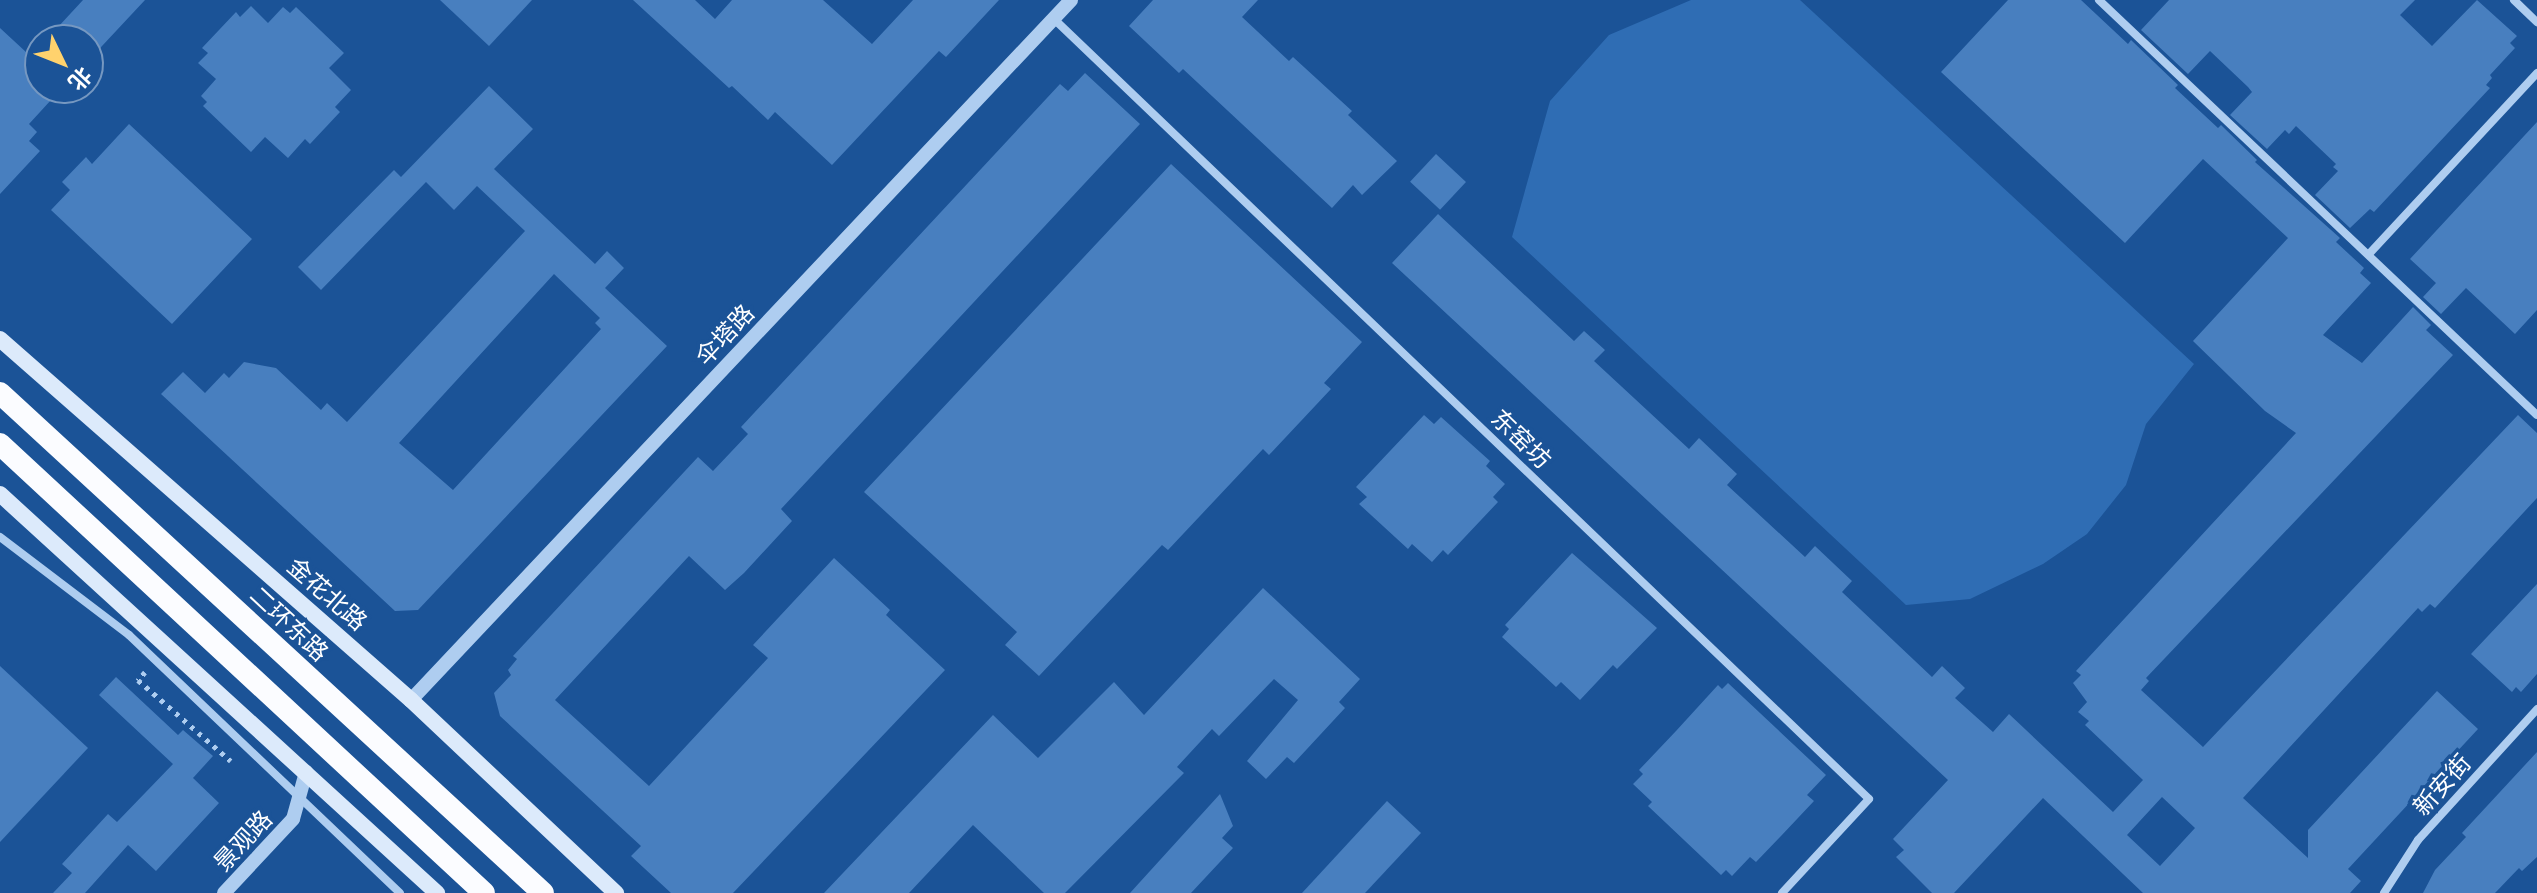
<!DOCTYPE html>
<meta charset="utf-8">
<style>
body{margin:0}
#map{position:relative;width:2537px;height:893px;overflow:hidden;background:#1b5397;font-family:Raleway,"Noto Sans SC",sans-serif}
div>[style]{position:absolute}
.green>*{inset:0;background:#2f6db4}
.building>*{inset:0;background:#487fbf;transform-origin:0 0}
.path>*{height:5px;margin-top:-2.5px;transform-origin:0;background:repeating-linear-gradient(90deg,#aecdf0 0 4px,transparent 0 10px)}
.minor>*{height:8px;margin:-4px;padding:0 4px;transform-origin:4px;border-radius:4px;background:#aecdf0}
.tertiary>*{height:14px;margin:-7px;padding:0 7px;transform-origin:7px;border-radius:7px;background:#aecdf0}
.secondary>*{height:16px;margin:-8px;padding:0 8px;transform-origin:8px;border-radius:8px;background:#dceafb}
.trunk>*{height:22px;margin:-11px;padding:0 11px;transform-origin:11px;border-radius:11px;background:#fbfcff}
span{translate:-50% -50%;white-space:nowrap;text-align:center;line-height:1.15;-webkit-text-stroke:7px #1b5397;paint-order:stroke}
.street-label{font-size:24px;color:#fff}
.north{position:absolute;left:24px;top:24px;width:80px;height:80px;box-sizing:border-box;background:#1b5397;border:2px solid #7698c1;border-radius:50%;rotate:133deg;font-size:22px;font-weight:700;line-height:32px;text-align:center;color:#fff}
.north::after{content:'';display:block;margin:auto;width:28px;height:36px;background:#ffd26d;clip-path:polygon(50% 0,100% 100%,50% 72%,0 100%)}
</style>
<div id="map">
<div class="green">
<div style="clip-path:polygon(1691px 0,1800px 0,2194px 364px,2146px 424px,2126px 485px,2087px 534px,2043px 564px,1970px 599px,1906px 605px,1512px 237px,1550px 101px,1609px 35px)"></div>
</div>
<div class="building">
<div style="clip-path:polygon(83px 0,145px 0,88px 61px,88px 40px,46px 40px)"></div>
<div style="clip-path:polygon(440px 0,532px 0,489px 46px)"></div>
<div style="clip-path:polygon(633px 0,695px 0,715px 19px,732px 0,823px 0,872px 44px,913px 0,999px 0,946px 57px,939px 51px,832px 165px,775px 112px,768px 120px,732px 86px,729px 88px)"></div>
<div style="clip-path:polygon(1153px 0,1258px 0,1242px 17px,1289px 61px,1293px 57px,1352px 111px,1348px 115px,1397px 161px,1362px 195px,1353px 185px,1332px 208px,1183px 69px,1179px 73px,1129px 26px)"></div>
<div style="clip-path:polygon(evenodd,2008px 0,2081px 0,2128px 44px,2131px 40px,2178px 85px,2175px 88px,2218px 128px,2221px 125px,2257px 160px,2255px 162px,2340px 238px,2336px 242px,2364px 268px,2360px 273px,2371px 283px,2323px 335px,2362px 363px,2413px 307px,2431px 325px,2426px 330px,2453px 355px,2146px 678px,2149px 681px,2141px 690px,2203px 747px,2518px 415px,2537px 433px,2537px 498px,2435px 608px,2430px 604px,2422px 612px,2418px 608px,2243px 798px,2308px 858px,2308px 830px,2437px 691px,2478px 729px,2348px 869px,2361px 881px,2350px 893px,2143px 893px,2043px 798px,1954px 893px,1932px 893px,1896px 857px,1904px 850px,1893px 839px,1948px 780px,1392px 263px,1438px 214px,1574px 341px,1584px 331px,1605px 350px,1594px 361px,1689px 449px,1699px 438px,1737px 474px,1727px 485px,1805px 557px,1815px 546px,1852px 581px,1842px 592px,1932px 677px,1942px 666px,1965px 688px,1955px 698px,1993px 732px,2009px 714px,2113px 812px,2143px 780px,2085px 725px,2089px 721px,2078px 712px,2087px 702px,2073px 683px,2081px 675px,2076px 671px,2296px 433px,2265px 411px,2193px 341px,2288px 238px,2203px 159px,2125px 243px,1941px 72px,2008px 0,2162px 797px,2195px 828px,2160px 866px,2127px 835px,2162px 797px)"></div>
<div style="clip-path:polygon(2169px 0,2415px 0,2400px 15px,2432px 46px,2477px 0,2517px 36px,2510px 43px,2515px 48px,2490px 75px,2492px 78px,2486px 85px,2490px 88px,2374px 212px,2370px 209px,2350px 228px,2315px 195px,2338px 171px,2333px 167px,2336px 164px,2296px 126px,2289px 134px,2285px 130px,2267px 149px,2230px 115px,2252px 92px,2248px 87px,2210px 51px,2188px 74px,2141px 30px)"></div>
<div style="clip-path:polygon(251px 6px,268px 23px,283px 7px,290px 13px,296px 7px,344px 53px,329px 68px,351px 90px,335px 107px,340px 112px,310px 144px,305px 139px,288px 158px,265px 137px,251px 152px,203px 106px,207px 102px,201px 96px,216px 79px,198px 63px,208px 53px,202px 48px,236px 12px,240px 17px)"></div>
<div style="clip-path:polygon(0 28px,40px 65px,40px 88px,62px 88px,29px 124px,37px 132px,29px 141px,40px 151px,0 194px)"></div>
<div style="clip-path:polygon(1085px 73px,1140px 124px,781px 509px,792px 521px,744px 573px,725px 590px,689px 556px,555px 700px,649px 786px,768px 658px,753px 645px,834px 558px,890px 610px,886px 615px,945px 670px,733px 893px,671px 893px,631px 856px,641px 846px,500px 716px,494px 693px,511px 675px,508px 670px,517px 659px,513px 656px,698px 457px,713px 471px,748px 434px,741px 427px,1060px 84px,1068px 91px)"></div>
<div style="clip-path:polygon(evenodd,489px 86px,533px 129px,494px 169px,595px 264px,607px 251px,624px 268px,605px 288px,667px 346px,418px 610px,395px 611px,161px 394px,183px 372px,205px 393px,224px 373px,229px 378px,244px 362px,276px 368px,321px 410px,327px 403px,347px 422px,525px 231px,477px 186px,454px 210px,426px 182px,321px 290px,298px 267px,394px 170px,401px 177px,489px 86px,554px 274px,600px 318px,595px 323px,601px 329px,453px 490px,399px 443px,554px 274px)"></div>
<div style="clip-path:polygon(2537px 122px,2537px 310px,2515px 334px,2466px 288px,2441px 314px,2423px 297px,2436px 283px,2410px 259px)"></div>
<div style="clip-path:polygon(129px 124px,252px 239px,172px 324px,51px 210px,70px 190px,62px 182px,86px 157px,92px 164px)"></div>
<div style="left:1436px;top:154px;width:41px;height:38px;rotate:43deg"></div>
<div style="clip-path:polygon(1171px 164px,1362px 342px,1324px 383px,1331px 389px,1269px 455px,1263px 449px,1168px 550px,1162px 545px,1039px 676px,1005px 645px,1017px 632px,864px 492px)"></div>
<div style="clip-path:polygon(1424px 415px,1434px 424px,1441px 417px,1490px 461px,1486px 466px,1505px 484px,1493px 497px,1498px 502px,1448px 555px,1443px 550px,1432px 562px,1412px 544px,1408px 549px,1359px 504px,1367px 497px,1356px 487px)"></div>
<div style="clip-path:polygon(1572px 553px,1657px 628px,1617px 669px,1613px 665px,1580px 700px,1561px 682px,1556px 687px,1502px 637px,1509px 629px,1505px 625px)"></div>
<div style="clip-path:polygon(2537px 584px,2537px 674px,2521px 692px,2516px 687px,2512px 692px,2471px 654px)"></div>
<div style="clip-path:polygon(1263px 588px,1360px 679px,1339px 702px,1345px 708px,1294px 763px,1287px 757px,1266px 779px,1247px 761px,1298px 700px,1274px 679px,1219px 736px,1212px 729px,1177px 767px,1184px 773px,1065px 893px,1044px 893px,973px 825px,909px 893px,824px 893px,993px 715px,1038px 758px,1114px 682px,1144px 715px)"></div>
<div style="clip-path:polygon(0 666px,88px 748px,0 842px)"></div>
<div style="clip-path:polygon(116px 677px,178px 735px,183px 730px,213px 756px,193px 778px,219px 803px,156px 871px,128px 845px,85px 893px,53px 893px,72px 873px,62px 864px,108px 814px,117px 822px,173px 764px,99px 695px)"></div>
<div style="clip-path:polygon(1728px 683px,1826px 775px,1807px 795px,1814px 801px,1781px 836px,1756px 862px,1750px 857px,1732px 876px,1726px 870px,1721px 875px,1648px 806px,1652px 802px,1633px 784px,1643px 774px,1639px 770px,1676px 731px,1718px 685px,1722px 689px)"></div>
<div style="clip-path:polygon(2537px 752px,2537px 857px,2522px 871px,2519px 868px,2495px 893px,2423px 893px,2435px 870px,2466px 837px,2462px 833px)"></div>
<div style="clip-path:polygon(1220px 794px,1233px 826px,1222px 838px,1233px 848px,1191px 893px,1130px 893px)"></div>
<div style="clip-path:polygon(1387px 801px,1421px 833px,1365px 893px,1302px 893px)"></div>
</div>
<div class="path">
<div style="left:145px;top:672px;width:11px;rotate:131deg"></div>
<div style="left:138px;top:680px;width:123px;rotate:41.1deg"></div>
</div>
<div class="minor">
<div style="left:2099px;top:0;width:603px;rotate:43.46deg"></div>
<div style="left:2514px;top:0;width:32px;rotate:44deg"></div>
<div style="left:1054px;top:19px;width:1128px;rotate:43.74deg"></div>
<div style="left:1869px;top:799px;width:128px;rotate:132.8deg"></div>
<div style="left:2369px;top:254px;width:247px;rotate:-47.1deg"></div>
<div style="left:0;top:537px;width:162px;rotate:37.2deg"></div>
<div style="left:129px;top:635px;width:374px;rotate:43.6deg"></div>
<div style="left:2384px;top:893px;width:63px;rotate:-57.3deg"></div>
<div style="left:2418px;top:840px;width:177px;rotate:-47.7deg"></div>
</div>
<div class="tertiary">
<div style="left:411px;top:700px;width:962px;rotate:-46.68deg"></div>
<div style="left:224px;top:893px;width:101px;rotate:-47deg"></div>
<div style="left:293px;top:819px;width:49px;rotate:-74.5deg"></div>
</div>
<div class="secondary">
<div style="left:0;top:339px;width:547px;rotate:41.29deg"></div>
<div style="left:411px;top:700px;width:282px;rotate:43.3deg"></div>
<div style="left:0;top:494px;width:592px;rotate:42.4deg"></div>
</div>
<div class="trunk">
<div style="left:0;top:393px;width:738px;rotate:42.64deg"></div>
<div style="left:0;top:444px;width:660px;rotate:42.85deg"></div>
</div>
<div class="street-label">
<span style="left:725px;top:335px;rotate:-47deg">伞塔路</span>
<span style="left:1521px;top:439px;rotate:44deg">东窑坊</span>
<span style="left:327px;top:594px;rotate:41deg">金花北路</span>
<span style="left:289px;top:624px;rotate:43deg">二环东路</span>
<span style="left:2442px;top:785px;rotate:-48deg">新安街</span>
<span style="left:243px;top:841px;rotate:-47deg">景观路</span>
</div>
<div class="north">北</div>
</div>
